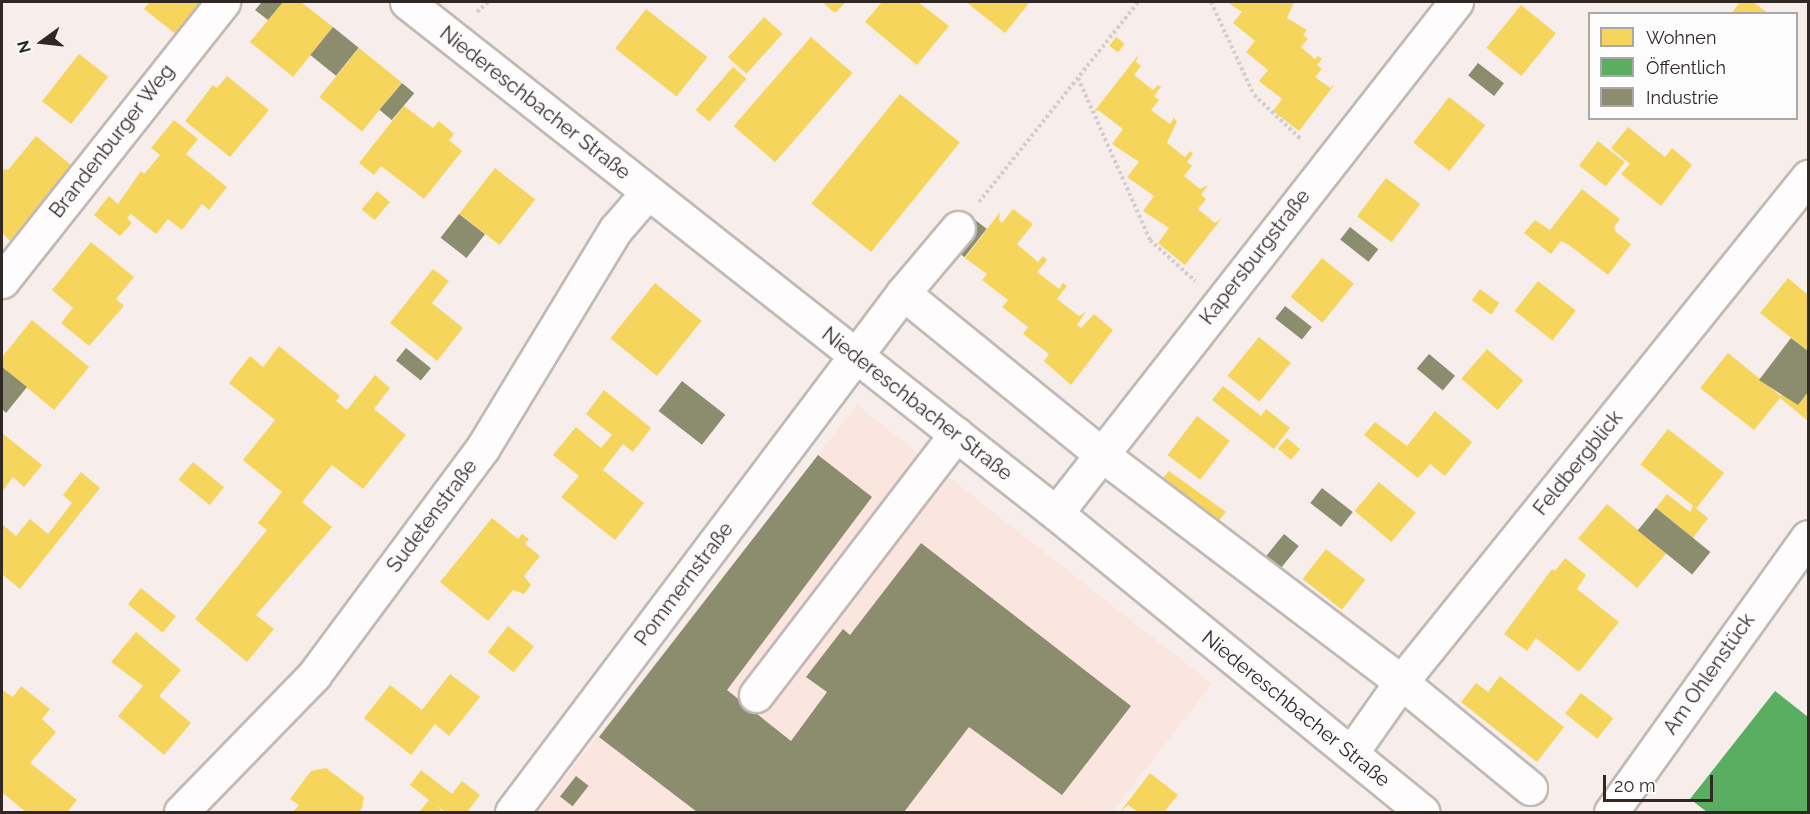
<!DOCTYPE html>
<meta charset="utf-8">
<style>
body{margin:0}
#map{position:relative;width:1810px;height:814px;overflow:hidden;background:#f7eeeb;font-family:Raleway,sans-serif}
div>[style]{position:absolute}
.built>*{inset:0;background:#fbe5df}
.homes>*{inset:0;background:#f6d55c;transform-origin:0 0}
.public>*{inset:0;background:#5aae61}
.industry>*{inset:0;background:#8c8c6e;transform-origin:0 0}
.path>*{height:4px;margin-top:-2px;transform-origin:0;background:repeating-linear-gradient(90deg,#d1cecd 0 3px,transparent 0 6px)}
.roads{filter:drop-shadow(2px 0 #c1b9b6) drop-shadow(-2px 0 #c1b9b6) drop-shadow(0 2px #c1b9b6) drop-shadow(0 -2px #c1b9b6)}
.minor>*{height:33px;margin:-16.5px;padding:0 16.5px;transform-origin:16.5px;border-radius:16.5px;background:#fefcfc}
span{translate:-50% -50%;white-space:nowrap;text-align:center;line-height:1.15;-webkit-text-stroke:6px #fcfcfc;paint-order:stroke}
.street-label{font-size:20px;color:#312826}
.frame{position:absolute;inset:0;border:3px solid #312826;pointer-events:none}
.legend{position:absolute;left:1588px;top:12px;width:210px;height:108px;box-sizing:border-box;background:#fcfcfc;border:2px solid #aba7a6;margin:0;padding:8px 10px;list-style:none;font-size:18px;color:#312826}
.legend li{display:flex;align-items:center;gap:12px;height:30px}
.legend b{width:30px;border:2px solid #aba7a6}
.north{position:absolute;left:12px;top:12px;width:60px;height:60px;-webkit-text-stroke:4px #fcfcfc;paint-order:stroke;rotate:255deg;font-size:16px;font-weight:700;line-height:24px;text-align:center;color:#312826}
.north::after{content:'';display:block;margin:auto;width:21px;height:27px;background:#312826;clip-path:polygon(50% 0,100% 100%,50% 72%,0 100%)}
.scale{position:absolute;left:1603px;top:775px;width:110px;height:27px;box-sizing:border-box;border:3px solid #312826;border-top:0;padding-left:8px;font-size:18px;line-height:21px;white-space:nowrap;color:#312826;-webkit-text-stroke:4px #fcfcfc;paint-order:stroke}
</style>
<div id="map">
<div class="built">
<div style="clip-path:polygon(857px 405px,1212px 684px,1112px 812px,538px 812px)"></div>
</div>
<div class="homes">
<div style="clip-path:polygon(150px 2px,204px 2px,177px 35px,144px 9px)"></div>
<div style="clip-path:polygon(283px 2px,301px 2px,333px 27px,293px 77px,250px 42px)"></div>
<div style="clip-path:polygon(822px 2px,846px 2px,835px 13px)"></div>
<div style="clip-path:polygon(882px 2px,918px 2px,949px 26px,917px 65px,865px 22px)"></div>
<div style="clip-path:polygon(966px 2px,1030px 2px,1005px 33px)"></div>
<div style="clip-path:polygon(1227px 2px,1294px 2px,1287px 18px,1307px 30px,1303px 35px,1308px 39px,1301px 47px,1315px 59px,1318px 56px,1322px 59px,1317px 65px,1322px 69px,1315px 77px,1330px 88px,1335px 84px,1299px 131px,1273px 111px,1282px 99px,1259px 81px,1268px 70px,1246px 52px,1255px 41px,1233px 23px,1242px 12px)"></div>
<div style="clip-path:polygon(1740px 2px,1753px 2px,1769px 14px,1731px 14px)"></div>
<div style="left:1521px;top:5px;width:45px;height:55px;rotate:39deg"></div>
<div style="left:646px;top:9px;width:78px;height:50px;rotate:38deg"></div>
<div style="left:764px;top:17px;width:25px;height:54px;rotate:42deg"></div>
<div style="left:811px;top:37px;width:55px;height:118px;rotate:41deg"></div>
<div style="left:1116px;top:37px;width:11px;height:11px;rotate:38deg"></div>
<div style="left:359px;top:48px;width:55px;height:63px;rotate:39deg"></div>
<div style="left:79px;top:54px;width:37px;height:60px;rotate:38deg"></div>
<div style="clip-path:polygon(1139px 54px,1136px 62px,1141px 66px,1134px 75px,1153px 90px,1158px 85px,1161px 87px,1154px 96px,1159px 100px,1151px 110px,1170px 124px,1174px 118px,1177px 121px,1167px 143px,1185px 157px,1190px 151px,1193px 154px,1187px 162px,1192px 166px,1184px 176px,1200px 189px,1208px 185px,1201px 195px,1206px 199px,1198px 209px,1215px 223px,1222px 218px,1185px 265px,1158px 243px,1169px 228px,1143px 211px,1154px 196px,1127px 177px,1139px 162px,1112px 144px,1123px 129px,1098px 110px,1093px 113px)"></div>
<div style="left:733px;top:67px;width:18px;height:57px;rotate:41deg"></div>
<div style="clip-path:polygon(227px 76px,269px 110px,230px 157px,185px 121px,213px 85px,217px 88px)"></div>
<div style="left:900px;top:94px;width:77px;height:141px;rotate:39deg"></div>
<div style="left:1449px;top:97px;width:46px;height:58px;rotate:38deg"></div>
<div style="clip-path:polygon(404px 106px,433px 128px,439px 121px,454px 134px,449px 140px,462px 151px,424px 199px,381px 166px,374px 175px,359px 163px)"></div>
<div style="clip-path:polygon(174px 120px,198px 139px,186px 154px,227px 187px,209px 210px,202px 204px,182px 230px,168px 219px,156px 234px,131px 214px,127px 218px,132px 223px,120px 236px,94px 215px,109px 196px,118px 204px,141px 171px,144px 174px,160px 155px,151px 148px)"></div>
<div style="clip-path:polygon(1628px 127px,1665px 157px,1672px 148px,1692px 165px,1661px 206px,1621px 174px,1630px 164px,1611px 148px)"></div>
<div style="clip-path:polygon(36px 136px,71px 165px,10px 241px,2px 233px,2px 169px,8px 170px)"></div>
<div style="left:1598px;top:141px;width:34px;height:31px;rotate:38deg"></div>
<div style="left:495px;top:168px;width:51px;height:58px;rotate:38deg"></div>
<div style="left:1386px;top:178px;width:43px;height:48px;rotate:37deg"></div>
<div style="clip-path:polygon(1582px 189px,1620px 219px,1614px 227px,1616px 232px,1631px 244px,1608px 275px,1569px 245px,1561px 241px,1551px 254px,1524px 233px,1535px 220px,1550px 230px)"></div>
<div style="left:377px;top:191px;width:17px;height:24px;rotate:40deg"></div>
<div style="clip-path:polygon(1013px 209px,1033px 224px,1017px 244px,1038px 262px,1043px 256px,1047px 260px,1037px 272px,1059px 289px,1063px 283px,1067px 286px,1057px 299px,1079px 316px,1086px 312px,1077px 325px,1081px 328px,1094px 314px,1113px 330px,1071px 385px,1044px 361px,1049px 354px,1023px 334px,1028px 327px,1002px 307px,1008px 300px,982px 280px,987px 274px,965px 258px,1000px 212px,999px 220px,1002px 223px)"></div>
<div style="clip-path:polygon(91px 242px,134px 277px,116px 299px,124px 306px,89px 346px,61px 323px,73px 308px,52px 290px)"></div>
<div style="left:1322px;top:258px;width:41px;height:50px;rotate:39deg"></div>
<div style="clip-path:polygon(433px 269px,449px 281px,432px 303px,463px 328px,437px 361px,390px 323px)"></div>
<div style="clip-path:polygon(1788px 278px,1808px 295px,1808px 351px,1760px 313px)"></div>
<div style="left:1538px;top:281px;width:48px;height:38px;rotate:38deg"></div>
<div style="left:655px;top:283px;width:60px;height:71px;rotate:39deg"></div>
<div style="left:1480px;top:289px;width:24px;height:14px;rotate:36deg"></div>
<div style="clip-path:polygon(32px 320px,89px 367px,54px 410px,2px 367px,2px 357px)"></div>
<div style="left:1259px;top:337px;width:41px;height:50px;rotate:39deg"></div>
<div style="clip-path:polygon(279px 346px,340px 396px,336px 401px,347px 410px,375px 375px,390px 388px,374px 409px,406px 435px,363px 489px,332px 465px,302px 502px,332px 527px,256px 615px,274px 629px,247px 662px,195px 619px,267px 530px,258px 523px,282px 492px,243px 460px,275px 420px,229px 383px,250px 356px,263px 367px)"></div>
<div style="left:1487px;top:349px;width:48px;height:39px;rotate:41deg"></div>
<div style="clip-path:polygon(1728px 353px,1781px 396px,1783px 393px,1798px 405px,1808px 392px,1808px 421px,1780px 398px,1754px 430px,1700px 388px)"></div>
<div style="clip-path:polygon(1223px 386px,1261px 416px,1266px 409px,1290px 428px,1274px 449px,1212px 400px)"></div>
<div style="clip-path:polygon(604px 390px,651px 428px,633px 452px,623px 444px,603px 470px,644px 503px,615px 540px,561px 497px,579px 476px,553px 455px,576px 427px,601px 448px,612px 435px,586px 414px)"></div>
<div style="clip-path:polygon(1435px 411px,1472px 442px,1445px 476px,1430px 464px,1418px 478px,1364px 435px,1375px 422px,1407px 446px)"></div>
<div style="left:1197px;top:416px;width:41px;height:49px;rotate:37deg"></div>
<div style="left:1668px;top:429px;width:71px;height:45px;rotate:38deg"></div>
<div style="clip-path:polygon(2px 433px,42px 465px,24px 487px,13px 477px,2px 492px)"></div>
<div style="left:1287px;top:438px;width:17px;height:14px;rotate:40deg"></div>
<div style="left:193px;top:462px;width:40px;height:23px;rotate:39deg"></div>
<div style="clip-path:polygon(1169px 471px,1226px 512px,1212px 529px,1157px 485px)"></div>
<div style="clip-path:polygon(81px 472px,100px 488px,20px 589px,2px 574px,2px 524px,16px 536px,30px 519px,48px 534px,72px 503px,63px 495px)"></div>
<div style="left:1379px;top:482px;width:48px;height:38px;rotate:40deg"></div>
<div style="clip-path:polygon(1667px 494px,1690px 512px,1693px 506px,1708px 518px,1693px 538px,1656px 508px)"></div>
<div style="left:1607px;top:504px;width:77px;height:45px;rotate:40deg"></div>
<div style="clip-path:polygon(492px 518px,518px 539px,522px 534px,529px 539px,525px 544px,540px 556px,524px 576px,531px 585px,524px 594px,513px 590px,488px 621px,440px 582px)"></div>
<div style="left:1326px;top:549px;width:50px;height:38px;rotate:38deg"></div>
<div style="clip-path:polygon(1565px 558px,1586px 575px,1577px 589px,1619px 622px,1579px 672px,1536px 638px,1527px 651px,1504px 634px,1552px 569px,1555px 571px)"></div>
<div style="left:141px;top:588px;width:45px;height:21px;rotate:39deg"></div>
<div style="left:508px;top:626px;width:33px;height:33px;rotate:38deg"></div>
<div style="clip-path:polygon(136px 632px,181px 670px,159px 696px,191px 723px,164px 755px,118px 716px,143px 686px,111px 662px)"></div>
<div style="clip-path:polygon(450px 674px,480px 697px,449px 736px,435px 724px,411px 755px,364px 718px,390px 685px,422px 710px)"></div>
<div style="clip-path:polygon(1500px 676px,1564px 727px,1537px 762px,1461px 702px,1476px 683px,1488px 692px)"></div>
<div style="clip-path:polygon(21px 686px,50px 709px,42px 719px,56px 732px,30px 763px,77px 800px,67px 812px,26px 812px,4px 794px,2px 798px,2px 690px,13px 697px)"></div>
<div style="left:1581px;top:693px;width:41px;height:26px;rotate:38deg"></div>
<div style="clip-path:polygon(326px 768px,364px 797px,362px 808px,359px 812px,293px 812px,299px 805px,290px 799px,311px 771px)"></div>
<div style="clip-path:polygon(421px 770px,452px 794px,462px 781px,480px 795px,467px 812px,445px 812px,436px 805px,443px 812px,419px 812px,429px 800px,410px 785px)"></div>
<div style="clip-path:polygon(1150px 773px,1178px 795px,1164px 812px,1138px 812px,1128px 805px,1120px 812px)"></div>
</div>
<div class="public">
<div style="clip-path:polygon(1775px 691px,1808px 717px,1808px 812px,1707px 812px,1690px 799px)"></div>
</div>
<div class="industry">
<div style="clip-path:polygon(262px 2px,283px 2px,268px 20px,255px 10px)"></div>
<div style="left:333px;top:27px;width:33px;height:36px;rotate:39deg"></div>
<div style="left:1478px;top:63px;width:33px;height:16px;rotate:38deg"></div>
<div style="left:402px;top:83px;width:16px;height:35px;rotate:40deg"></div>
<div style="left:459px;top:214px;width:33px;height:30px;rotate:38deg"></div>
<div style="left:974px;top:219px;width:16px;height:36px;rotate:38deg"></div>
<div style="left:1350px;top:227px;width:36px;height:16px;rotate:38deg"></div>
<div style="left:1285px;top:306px;width:34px;height:16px;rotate:38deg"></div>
<div style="clip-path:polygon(1791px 338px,1808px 351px,1808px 392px,1798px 405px,1759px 380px)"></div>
<div style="left:406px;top:348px;width:32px;height:16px;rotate:39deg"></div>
<div style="left:1429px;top:354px;width:34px;height:19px;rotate:40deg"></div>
<div style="clip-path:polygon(2px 367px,27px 387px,6px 413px,2px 409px)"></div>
<div style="left:682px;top:381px;width:55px;height:38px;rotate:38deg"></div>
<div style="clip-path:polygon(818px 455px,872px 497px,727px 690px,791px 741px,827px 692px,806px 677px,843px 629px,850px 635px,921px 543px,1131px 706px,1062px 795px,969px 727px,904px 812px,697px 812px,599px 737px)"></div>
<div style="left:1322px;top:488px;width:39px;height:19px;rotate:38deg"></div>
<div style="left:1656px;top:508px;width:70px;height:29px;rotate:39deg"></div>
<div style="left:1284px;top:534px;width:19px;height:34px;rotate:39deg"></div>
<div style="left:576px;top:776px;width:16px;height:26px;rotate:38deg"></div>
</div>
<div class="path">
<div style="left:1211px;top:2px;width:102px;rotate:65.2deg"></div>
<div style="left:1254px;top:95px;width:66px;rotate:43.2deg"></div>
<div style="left:477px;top:12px;width:15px;rotate:-42deg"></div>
<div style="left:1078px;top:78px;width:177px;rotate:66deg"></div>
<div style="left:1150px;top:240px;width:61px;rotate:42.3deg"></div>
<div style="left:979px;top:202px;width:256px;rotate:-51.5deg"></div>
</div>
<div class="roads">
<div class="minor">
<div style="left:407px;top:2px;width:826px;rotate:38.22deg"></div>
<div style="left:1056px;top:513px;width:473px;rotate:39.2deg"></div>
<div style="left:2px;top:281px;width:356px;rotate:-51.6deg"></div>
<div style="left:903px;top:293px;width:255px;rotate:39.1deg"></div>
<div style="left:1101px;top:454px;width:377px;rotate:37.2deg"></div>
<div style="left:1401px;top:682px;width:167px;rotate:39.4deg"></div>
<div style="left:1056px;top:513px;width:649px;rotate:-51.95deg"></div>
<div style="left:756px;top:695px;width:329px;rotate:-52.5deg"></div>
<div style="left:1351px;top:753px;width:87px;rotate:-54.8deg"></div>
<div style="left:1401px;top:682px;width:649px;rotate:-51.13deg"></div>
<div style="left:181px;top:812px;width:191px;rotate:-45.8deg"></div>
<div style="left:314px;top:675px;width:282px;rotate:-53.4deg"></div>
<div style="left:482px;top:449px;width:258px;rotate:-58.7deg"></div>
<div style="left:616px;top:229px;width:49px;rotate:-49.1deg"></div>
<div style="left:512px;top:812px;width:650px;rotate:-53.01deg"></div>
<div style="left:903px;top:293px;width:85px;rotate:-49.8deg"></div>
<div style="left:1611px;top:812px;width:338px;rotate:-54.4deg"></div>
</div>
</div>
<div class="street-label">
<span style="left:535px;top:103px;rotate:38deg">Niedereschbacher Straße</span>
<span style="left:112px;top:141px;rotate:-52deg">Brandenburger Weg</span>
<span style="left:1255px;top:257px;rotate:-52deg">Kapersburgstraße</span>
<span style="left:917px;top:404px;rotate:38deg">Niedereschbacher Straße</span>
<span style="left:1578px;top:463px;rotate:-51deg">Feldbergblick</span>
<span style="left:432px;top:516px;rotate:-53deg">Sudetenstraße</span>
<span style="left:684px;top:584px;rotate:-53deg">Pommernstraße</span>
<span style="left:1709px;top:674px;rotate:-55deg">Am Ohlenstück</span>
<span style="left:1296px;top:709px;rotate:39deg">Niedereschbacher Straße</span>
</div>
<div class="frame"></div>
<ul class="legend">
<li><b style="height:16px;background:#f6d55c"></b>Wohnen</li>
<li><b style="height:16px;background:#5aae61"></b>Öffentlich</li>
<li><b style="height:16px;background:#8c8c6e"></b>Industrie</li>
</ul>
<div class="north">N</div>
<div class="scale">20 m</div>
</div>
